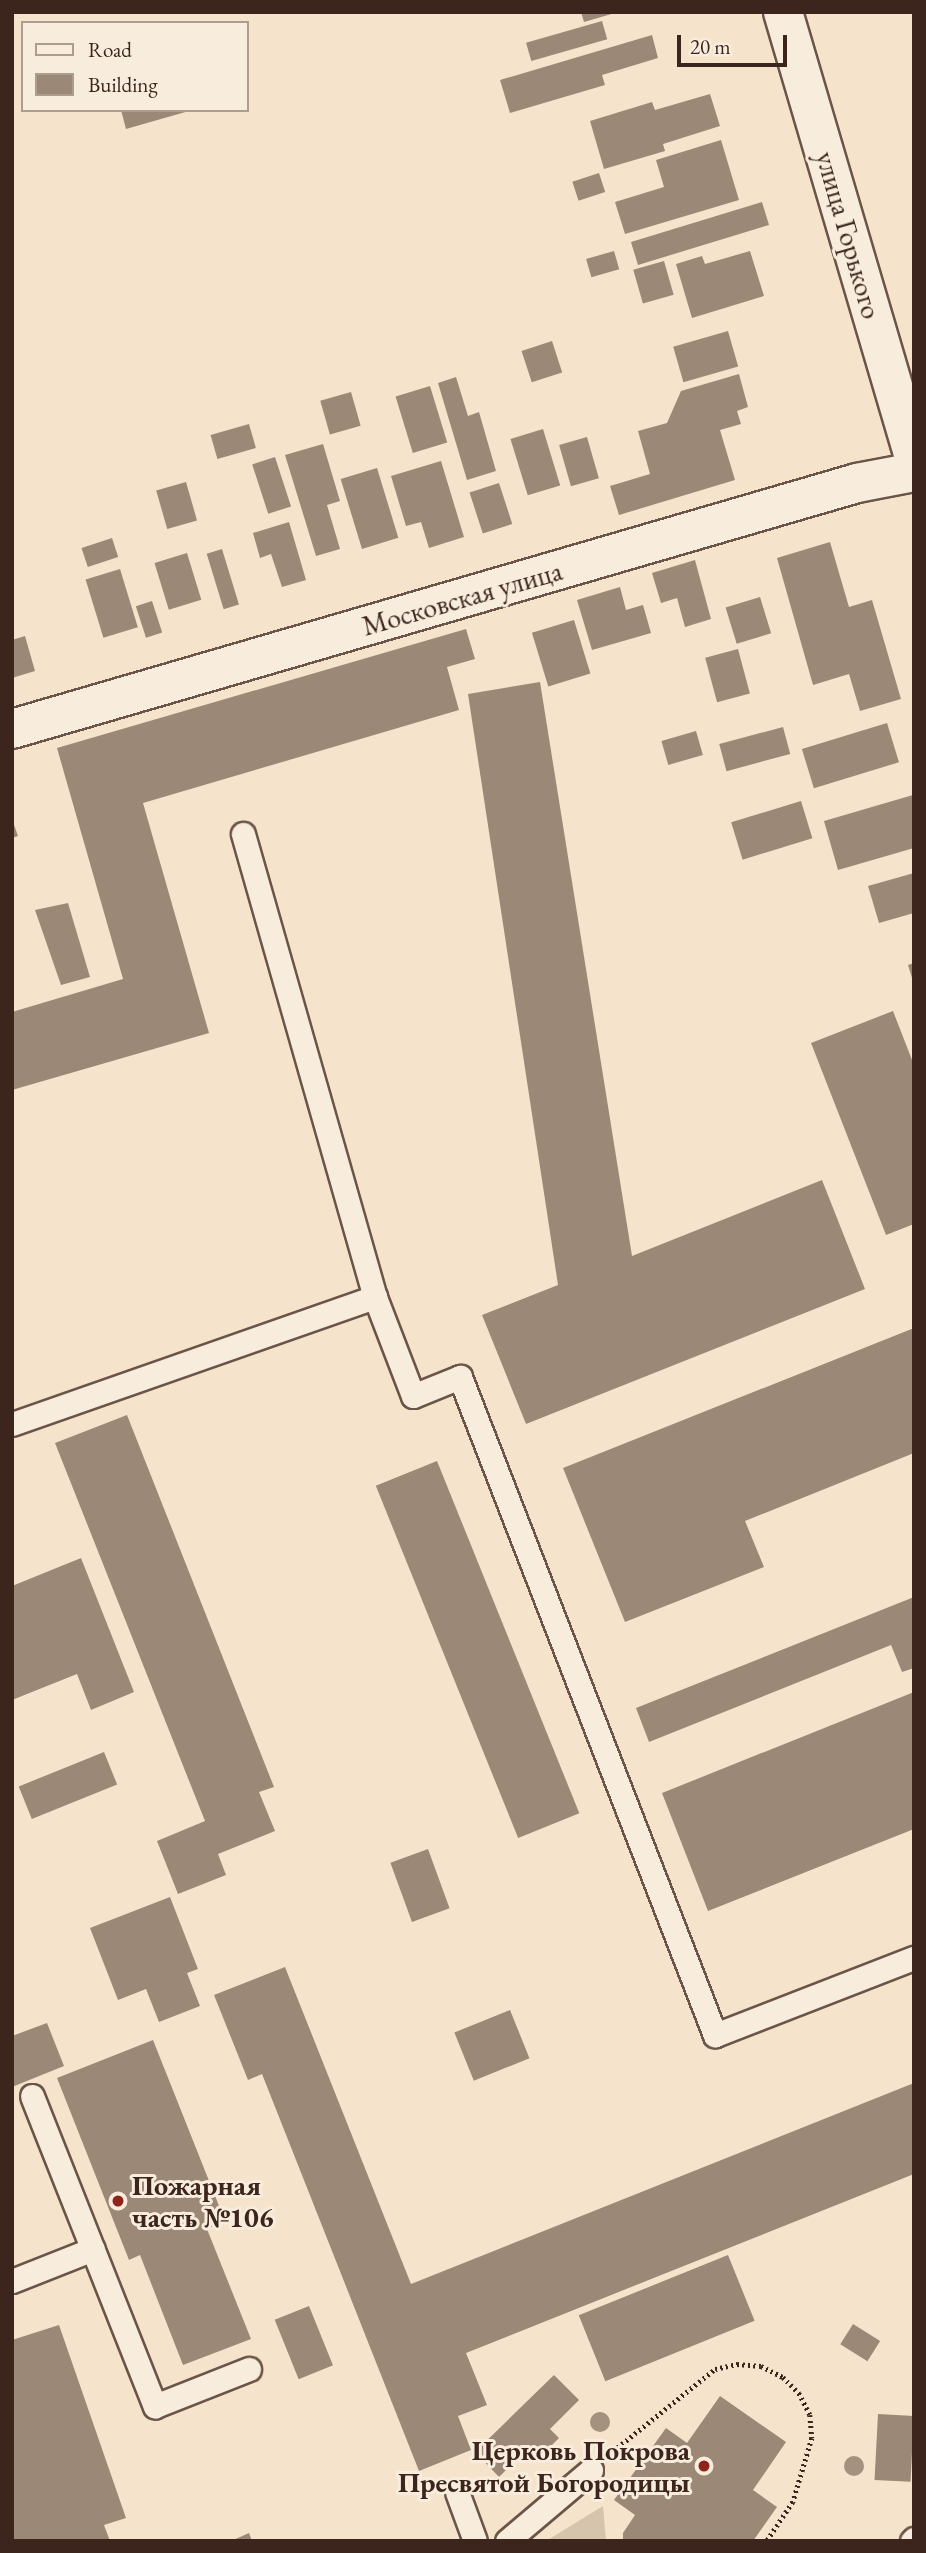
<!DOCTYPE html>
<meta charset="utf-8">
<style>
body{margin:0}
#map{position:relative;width:926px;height:2553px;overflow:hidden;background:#f5e4cb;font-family:"EB Garamond",serif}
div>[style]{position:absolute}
.green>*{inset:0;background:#d6c4ad}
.building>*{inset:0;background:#9c8877;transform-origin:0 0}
.path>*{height:4.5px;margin-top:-2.25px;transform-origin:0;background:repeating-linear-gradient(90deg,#3c251d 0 2px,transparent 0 5.5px)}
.roads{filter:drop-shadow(2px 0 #6a5548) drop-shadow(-2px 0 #6a5548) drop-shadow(0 2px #6a5548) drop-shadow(0 -2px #6a5548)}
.service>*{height:23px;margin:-11.5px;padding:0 11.5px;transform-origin:11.5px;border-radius:11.5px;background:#f8eddd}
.minor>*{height:38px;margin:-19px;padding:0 19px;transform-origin:19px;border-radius:19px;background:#f8eddd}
.secondary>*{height:38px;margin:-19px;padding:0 19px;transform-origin:19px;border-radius:19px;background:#f8eddd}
.trees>*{width:20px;height:20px;margin:-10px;border-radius:50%;background:#a4917f}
.dots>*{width:19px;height:19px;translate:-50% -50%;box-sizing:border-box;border:4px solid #f8eddd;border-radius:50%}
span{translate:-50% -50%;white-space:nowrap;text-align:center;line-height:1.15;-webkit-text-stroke:6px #f8eddd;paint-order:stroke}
.street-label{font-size:28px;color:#3c251d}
.poi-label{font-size:28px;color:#3c251d;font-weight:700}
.left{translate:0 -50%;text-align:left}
.right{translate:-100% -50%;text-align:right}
.frame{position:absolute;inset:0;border:14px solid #3c251d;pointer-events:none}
.legend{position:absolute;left:21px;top:21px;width:228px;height:91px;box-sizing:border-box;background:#f8eddd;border:2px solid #ad9d90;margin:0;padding:9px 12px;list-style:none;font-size:21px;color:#3c251d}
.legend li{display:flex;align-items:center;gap:14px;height:35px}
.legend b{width:35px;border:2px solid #ad9d90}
.scale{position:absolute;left:677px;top:35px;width:110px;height:32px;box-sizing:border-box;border:4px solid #3c251d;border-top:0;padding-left:9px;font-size:21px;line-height:24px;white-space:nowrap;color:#3c251d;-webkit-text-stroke:5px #f8eddd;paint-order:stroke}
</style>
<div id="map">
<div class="green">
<div style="clip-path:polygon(603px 2506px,606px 2541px,546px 2541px)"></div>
</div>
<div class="building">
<div style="clip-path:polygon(581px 12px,615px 12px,615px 13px,584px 22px)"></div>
<div style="left:602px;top:21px;width:19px;height:79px;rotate:74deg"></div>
<div style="clip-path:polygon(652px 35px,658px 58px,602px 75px,605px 85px,510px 113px,500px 80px)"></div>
<div style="clip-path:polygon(710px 94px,720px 126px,663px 144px,665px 151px,604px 169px,590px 121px,652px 102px,655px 110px)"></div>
<div style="clip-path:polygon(121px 110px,189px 110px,189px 111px,126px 129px)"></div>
<div style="clip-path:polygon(721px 140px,739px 200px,625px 234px,615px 202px,664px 187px,656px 160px)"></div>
<div style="left:599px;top:173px;width:20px;height:28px;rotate:72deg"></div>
<div style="left:762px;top:202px;width:24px;height:137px;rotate:73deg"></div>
<div style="left:614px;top:251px;width:19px;height:29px;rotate:74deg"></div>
<div style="clip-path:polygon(750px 251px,764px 296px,692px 318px,676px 264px,702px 256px,705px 264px)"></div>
<div style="left:664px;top:261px;width:35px;height:32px;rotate:74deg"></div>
<div style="left:728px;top:331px;width:37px;height:57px;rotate:74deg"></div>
<div style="left:552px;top:341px;width:33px;height:32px;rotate:72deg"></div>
<div style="clip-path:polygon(739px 374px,748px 407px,737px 411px,741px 424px,720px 430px,735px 480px,619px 515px,610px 486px,650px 474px,638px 431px,667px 423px,681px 391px)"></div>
<div style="clip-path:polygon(456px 377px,468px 416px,479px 412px,496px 471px,467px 480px,438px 383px)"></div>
<div style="left:430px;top:386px;width:59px;height:36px;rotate:73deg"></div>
<div style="left:351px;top:392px;width:35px;height:32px;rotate:74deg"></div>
<div style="left:249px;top:424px;width:25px;height:40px;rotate:74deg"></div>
<div style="left:543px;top:429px;width:59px;height:34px;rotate:73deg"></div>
<div style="left:587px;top:437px;width:43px;height:29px;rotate:74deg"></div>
<div style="clip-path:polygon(323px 444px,340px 501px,327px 505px,340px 549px,316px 556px,285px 455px)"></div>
<div style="left:275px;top:457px;width:52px;height:24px;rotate:72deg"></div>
<div style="clip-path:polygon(441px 461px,464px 537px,429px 548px,421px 522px,406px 526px,391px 476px)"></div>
<div style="left:377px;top:468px;width:73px;height:38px;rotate:73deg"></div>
<div style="left:186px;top:482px;width:40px;height:31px;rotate:74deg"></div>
<div style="left:499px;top:483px;width:43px;height:31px;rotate:72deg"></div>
<div style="clip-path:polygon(289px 522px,306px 580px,282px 587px,271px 554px,260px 558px,253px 533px)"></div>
<div style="left:112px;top:538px;width:20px;height:32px;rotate:72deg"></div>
<div style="clip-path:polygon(830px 542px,849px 607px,872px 600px,901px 699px,860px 711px,849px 674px,813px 685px,777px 558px)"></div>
<div style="left:222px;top:549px;width:58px;height:16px;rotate:73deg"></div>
<div style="left:187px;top:553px;width:49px;height:34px;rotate:73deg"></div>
<div style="clip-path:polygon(695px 560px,711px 619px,685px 627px,677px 598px,661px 603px,652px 573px)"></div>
<div style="left:120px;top:569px;width:61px;height:36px;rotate:73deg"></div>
<div style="clip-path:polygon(620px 587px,626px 610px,643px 605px,651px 633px,592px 650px,577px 600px)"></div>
<div style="left:760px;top:597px;width:38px;height:36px;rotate:73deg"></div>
<div style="left:152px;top:601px;width:33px;height:17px;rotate:72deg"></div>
<div style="left:574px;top:620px;width:56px;height:44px;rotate:73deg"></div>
<div style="clip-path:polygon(466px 629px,475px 659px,447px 667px,459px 710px,143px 803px,209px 1033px,12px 1090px,12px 1012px,123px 979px,57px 748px)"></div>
<div style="clip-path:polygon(25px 636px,35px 671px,12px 678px,12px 640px)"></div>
<div style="left:738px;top:649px;width:46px;height:34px;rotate:75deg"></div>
<div style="clip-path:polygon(540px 682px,632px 1256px,822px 1180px,865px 1289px,526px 1424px,482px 1315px,558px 1285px,468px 694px)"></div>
<div style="left:887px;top:723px;width:41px;height:89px;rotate:73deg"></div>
<div style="left:783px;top:727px;width:28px;height:66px;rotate:75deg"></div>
<div style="left:696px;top:731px;width:25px;height:36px;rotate:74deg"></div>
<div style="clip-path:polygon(913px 795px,914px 848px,838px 870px,824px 821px)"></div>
<div style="left:801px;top:801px;width:39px;height:73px;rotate:73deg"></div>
<div style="clip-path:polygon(12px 819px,18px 836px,12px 838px)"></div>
<div style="clip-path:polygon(914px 873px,914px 913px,879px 923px,868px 886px)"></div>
<div style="clip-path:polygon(68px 903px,90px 977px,61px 985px,35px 910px)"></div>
<div style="clip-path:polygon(914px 963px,914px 981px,913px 981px,908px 965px)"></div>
<div style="clip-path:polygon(893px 1011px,914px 1065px,914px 1224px,886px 1235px,811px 1043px)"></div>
<div style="clip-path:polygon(914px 1328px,914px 1453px,745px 1521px,764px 1567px,625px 1622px,563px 1468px)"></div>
<div style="clip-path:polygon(127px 1415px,274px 1787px,259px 1792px,275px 1831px,218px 1854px,226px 1875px,178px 1894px,157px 1841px,205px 1821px,55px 1443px)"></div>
<div style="left:437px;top:1461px;width:380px;height:66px;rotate:68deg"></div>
<div style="clip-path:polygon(81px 1558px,134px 1692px,91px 1710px,77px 1674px,12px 1700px,12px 1586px)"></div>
<div style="clip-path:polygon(914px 1597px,914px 1668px,902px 1672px,891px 1645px,649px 1742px,636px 1708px)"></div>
<div style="clip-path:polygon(914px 1692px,914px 1829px,708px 1911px,662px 1793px)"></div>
<div style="left:104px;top:1752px;width:35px;height:92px;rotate:68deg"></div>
<div style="left:428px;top:1849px;width:63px;height:40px;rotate:70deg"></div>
<div style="clip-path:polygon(170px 1897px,198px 1969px,187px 1973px,200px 2006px,159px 2022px,146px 1989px,118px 2000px,90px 1928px)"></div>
<div style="clip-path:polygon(285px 1967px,411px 2284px,914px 2083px,914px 2174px,466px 2353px,487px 2405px,458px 2416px,471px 2450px,419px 2471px,262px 2074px,248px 2080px,214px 1995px)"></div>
<div style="left:510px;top:2010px;width:52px;height:60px;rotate:68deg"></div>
<div style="clip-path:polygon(47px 2023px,64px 2066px,12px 2087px,12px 2036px)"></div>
<div style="clip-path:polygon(153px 2040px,225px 2221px,207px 2229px,251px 2339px,183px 2365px,140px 2255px,129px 2260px,57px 2078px)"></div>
<div style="left:728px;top:2255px;width:71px;height:161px;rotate:68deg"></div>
<div style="left:309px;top:2306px;width:64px;height:37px;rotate:68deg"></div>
<div style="left:853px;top:2324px;width:32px;height:24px;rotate:32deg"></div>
<div style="clip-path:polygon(59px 2325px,126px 2518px,104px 2525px,110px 2541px,12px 2541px,12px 2340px)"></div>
<div style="clip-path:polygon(554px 2375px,579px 2400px,550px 2429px,559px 2438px,541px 2456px,530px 2446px,499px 2477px,475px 2452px)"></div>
<div style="clip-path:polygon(720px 2396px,786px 2442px,753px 2490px,777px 2507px,753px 2541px,623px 2541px,623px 2533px,635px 2515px,614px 2500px,666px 2428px,687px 2443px)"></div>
<div style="left:878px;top:2414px;width:36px;height:66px;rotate:3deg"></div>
<div style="clip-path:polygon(249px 2533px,252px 2541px,231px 2541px)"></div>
</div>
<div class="path">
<div style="left:613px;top:2451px;width:131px;rotate:-38.8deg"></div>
<div style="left:715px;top:2369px;width:23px;rotate:-13deg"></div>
<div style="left:737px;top:2364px;width:24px;rotate:5deg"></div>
<div style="left:761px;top:2366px;width:25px;rotate:27deg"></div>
<div style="left:783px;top:2377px;width:23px;rotate:45deg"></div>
<div style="left:799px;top:2393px;width:25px;rotate:63deg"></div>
<div style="left:810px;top:2415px;width:23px;rotate:85deg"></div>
<div style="left:812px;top:2438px;width:67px;rotate:106.5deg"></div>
<div style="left:793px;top:2502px;width:47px;rotate:123.7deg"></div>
</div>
<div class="roads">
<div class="service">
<div style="left:243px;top:834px;width:481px;rotate:74.1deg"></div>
<div style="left:375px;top:1297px;width:106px;rotate:69deg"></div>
<div style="left:413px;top:1396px;width:51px;rotate:-22deg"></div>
<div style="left:460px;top:1377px;width:706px;rotate:68.82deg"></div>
<div style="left:715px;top:2035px;width:213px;rotate:-21.2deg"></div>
<div style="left:12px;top:1424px;width:385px;rotate:-19.3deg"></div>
<div style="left:32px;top:2096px;width:334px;rotate:68.4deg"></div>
<div style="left:155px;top:2406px;width:101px;rotate:-21.5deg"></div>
<div style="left:12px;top:2281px;width:87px;rotate:-21.6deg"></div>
<div style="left:457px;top:2492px;width:52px;rotate:69.8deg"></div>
<div style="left:507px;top:2541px;width:110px;rotate:-40.2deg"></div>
<div style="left:912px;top:2541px;width:3px;rotate:-45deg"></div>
</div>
<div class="minor">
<div style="left:12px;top:729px;width:880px;rotate:-16.23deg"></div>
<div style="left:857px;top:483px;width:58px;rotate:-10.9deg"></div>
</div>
<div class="secondary">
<div style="left:783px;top:12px;width:465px;rotate:73.6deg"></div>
</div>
</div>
<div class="trees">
<div style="left:600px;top:2422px"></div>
<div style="left:854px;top:2466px"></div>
</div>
<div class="dots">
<div style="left:118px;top:2201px;background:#8f2418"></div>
<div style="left:704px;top:2466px;background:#8f2418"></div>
</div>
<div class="street-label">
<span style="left:849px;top:235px;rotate:74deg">улица Горького</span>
<span style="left:462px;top:598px;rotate:-16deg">Московская улица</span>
</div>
<div class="poi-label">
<span class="left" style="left:132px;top:2201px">Пожарная<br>часть №106</span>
<span class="right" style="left:690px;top:2466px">Церковь Покрова<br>Пресвятой Богородицы</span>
</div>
<div class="frame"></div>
<ul class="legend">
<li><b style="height:9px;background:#f8eddd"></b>Road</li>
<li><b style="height:19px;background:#9c8877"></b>Building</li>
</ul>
<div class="scale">20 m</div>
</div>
